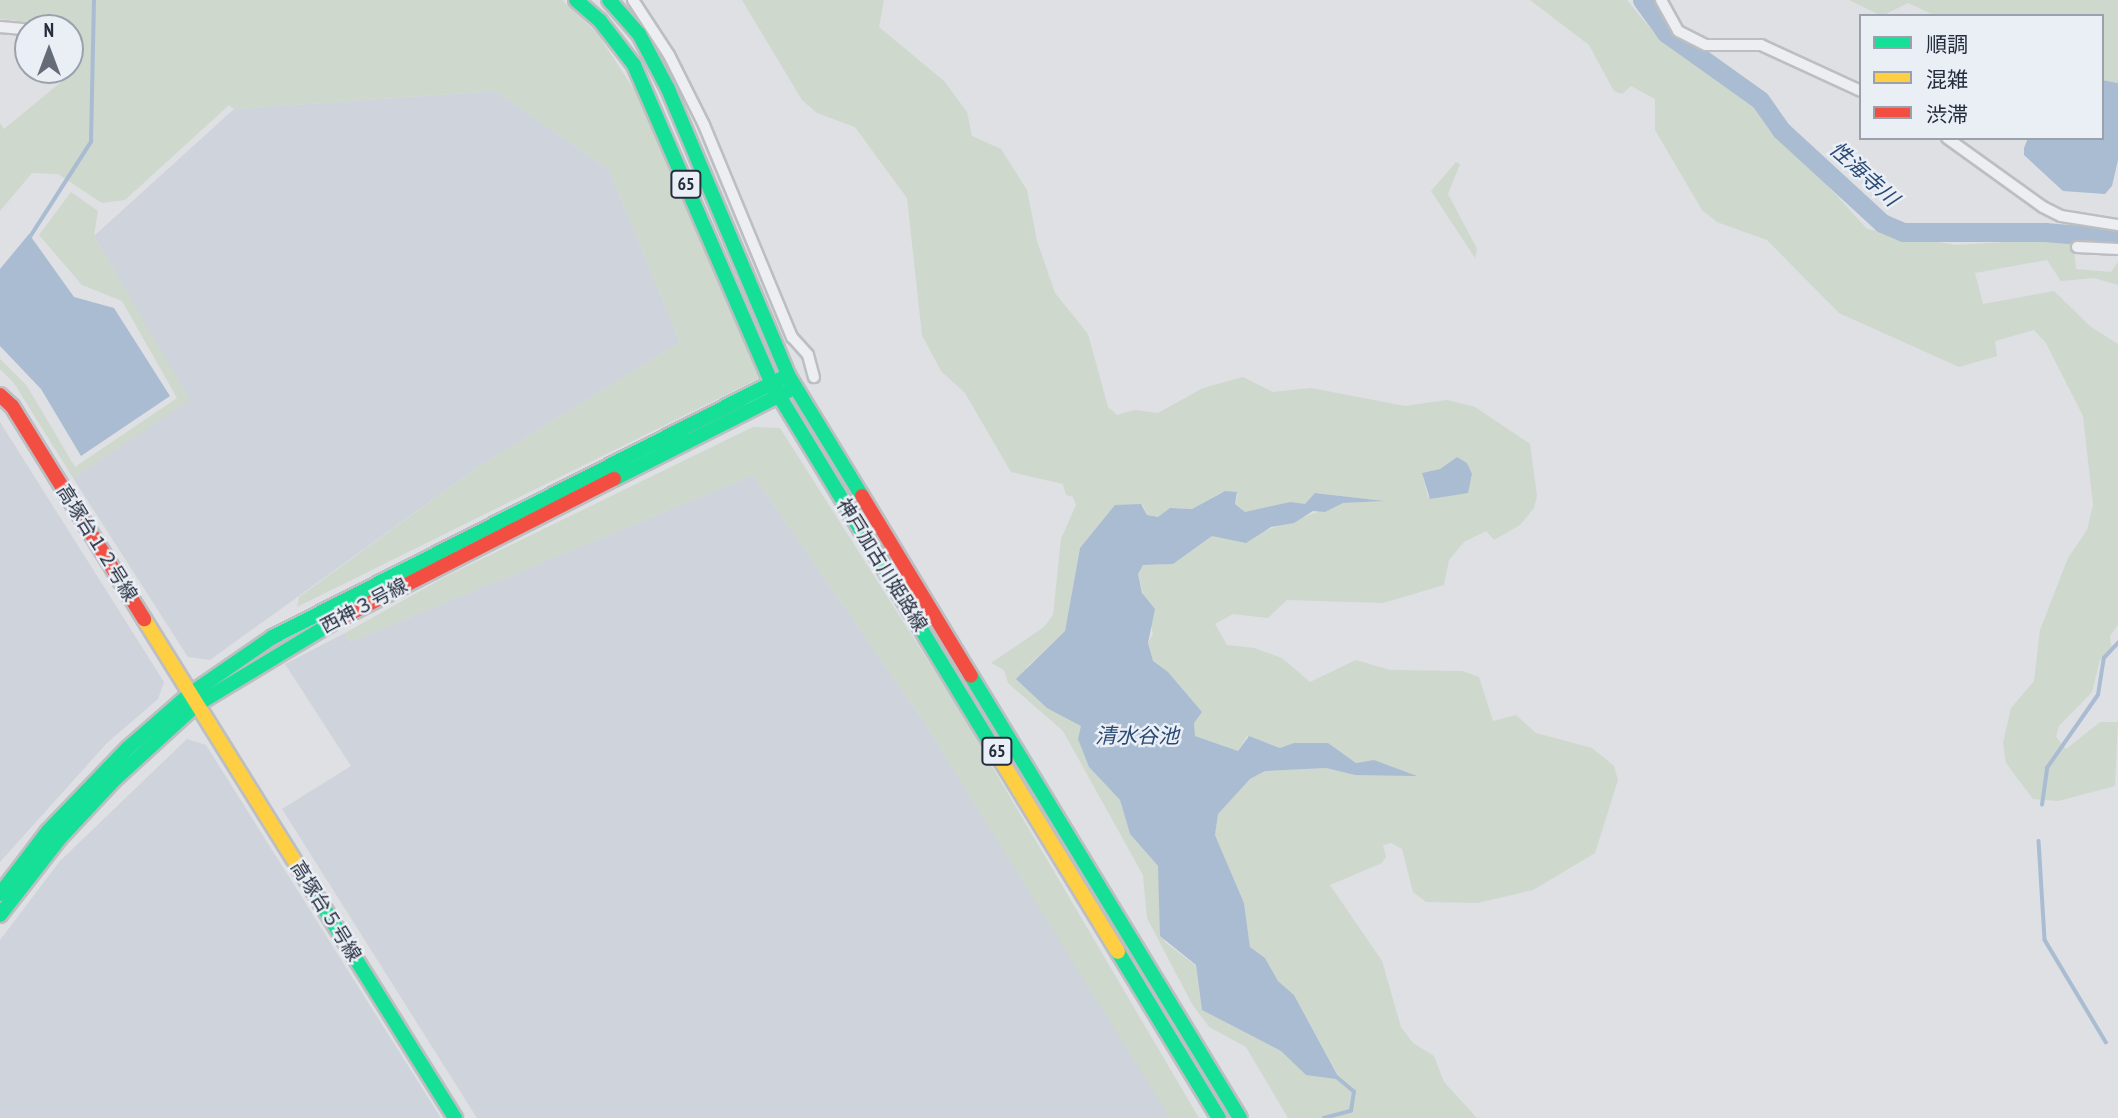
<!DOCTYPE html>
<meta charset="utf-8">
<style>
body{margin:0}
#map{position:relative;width:2118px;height:1118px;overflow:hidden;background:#dee0e4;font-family:"PT Sans Narrow","Noto Sans JP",sans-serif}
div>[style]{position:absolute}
.built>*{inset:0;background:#cfd3db}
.green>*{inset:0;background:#ced8cd}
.water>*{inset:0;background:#a9bcd2}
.stream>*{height:3.5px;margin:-1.75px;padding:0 1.75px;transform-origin:1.75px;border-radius:1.75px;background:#a9bcd2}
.river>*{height:19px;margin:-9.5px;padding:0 9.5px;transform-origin:9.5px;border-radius:9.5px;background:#a9bcd2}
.roads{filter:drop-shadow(2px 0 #bcbec2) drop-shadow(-2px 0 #bcbec2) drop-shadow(0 2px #bcbec2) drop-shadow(0 -2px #bcbec2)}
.street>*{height:10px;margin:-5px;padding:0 5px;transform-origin:5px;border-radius:5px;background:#edeef1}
.fast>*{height:14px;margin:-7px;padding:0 7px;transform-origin:7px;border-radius:7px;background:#16e098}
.slow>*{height:14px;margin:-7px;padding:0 7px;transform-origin:7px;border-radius:7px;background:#ffcf43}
.jam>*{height:14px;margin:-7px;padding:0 7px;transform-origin:7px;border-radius:7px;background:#f24e42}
span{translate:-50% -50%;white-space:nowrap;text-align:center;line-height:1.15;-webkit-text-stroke:5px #eaeef5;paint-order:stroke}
.shield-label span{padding:2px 5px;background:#eaeef5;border:2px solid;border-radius:5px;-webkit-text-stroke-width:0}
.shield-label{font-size:18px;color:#242d3e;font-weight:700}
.street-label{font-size:19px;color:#242d3e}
.water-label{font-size:21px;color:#2b4b75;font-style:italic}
.legend{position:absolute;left:1859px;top:14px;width:245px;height:126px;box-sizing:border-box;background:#eaeef5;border:2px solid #9ba1ac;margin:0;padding:9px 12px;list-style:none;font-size:21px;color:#242d3e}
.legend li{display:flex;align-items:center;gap:14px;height:35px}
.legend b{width:35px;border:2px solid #9ba1ac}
.north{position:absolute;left:14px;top:14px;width:70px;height:70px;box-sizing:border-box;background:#eaeef5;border:2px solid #9ba1ac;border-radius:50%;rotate:0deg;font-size:19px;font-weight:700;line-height:28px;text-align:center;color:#242d3e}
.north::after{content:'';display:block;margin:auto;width:24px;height:32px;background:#656c78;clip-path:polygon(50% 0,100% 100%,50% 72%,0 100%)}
</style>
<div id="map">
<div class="built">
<div style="clip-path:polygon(496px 91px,609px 170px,680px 342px,478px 467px,210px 660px,188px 657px,73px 478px,189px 400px,94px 236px,234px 109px)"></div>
<div style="clip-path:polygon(0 422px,164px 682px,158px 699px,107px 743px,0 862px)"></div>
<div style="clip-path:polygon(753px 475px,922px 719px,1171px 1118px,477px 1118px,282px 809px,351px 766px,285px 664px,345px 633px,350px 642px)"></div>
<div style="clip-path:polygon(187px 739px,206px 745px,441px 1118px,0 1118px,0 940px,60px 861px)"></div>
</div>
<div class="green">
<div style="clip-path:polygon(0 0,562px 0,597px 33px,637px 94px,760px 378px,297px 607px,299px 597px,478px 467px,680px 342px,609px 170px,496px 91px,234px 109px,229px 105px,125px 200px,102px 203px,58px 174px,32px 173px,0 211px,0 123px,4px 129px,66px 78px,59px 70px,70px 70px,70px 28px,32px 28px,30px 22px,0 19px)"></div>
<div style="clip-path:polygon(evenodd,742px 0,884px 0,879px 27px,944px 81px,967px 112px,972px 136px,1001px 149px,1027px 190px,1037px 241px,1055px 293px,1088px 334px,1108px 407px,1117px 415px,1134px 410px,1158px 413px,1203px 388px,1243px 377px,1273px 392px,1311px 388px,1405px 406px,1447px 400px,1475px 407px,1530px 444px,1537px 496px,1534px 508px,1520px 525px,1494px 540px,1486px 531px,1464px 542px,1449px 560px,1444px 585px,1383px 603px,1287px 600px,1268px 618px,1233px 614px,1215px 624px,1227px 645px,1254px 648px,1282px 658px,1310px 682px,1356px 660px,1390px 670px,1462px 671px,1479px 677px,1493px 721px,1516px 715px,1536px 733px,1592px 748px,1614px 766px,1618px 780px,1595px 853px,1533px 890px,1477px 903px,1426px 902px,1413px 892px,1402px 849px,1391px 843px,1383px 845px,1386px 857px,1382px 863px,1330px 885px,1382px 961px,1401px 1027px,1413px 1043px,1434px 1056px,1444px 1082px,1477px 1118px,1288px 1118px,1246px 1047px,1209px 1027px,1192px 1004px,1147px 918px,1143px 875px,1063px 731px,1008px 683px,1004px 670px,991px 663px,1044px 627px,1053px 615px,1061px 539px,1076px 505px,1073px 497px,1066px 495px,1063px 484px,1011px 472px,965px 393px,941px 371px,922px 335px,907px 198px,855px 127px,817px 113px,802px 100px,742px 0,1457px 457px,1467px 463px,1472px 476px,1468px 487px,1428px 497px,1422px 473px,1440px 469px,1457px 457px,742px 0,1222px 492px,1238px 494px,1235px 504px,1245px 512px,1305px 504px,1318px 493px,1381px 501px,1343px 503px,1264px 531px,1212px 536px,1173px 564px,1143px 565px,1138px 574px,1153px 634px,1148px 643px,1153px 662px,1202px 712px,1194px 723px,1195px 736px,1238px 751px,1247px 736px,1280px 748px,1300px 743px,1328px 743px,1356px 763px,1374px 760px,1411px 774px,1355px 775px,1326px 768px,1265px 771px,1250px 779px,1218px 814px,1215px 835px,1244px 903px,1250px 947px,1265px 958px,1278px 981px,1294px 995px,1339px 1077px,1306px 1075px,1281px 1051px,1202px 1010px,1196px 966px,1165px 942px,1158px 866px,1130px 834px,1120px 800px,1089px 767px,1081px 726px,1062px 713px,1027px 667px,1065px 631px,1080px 548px,1112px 513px,1143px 505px,1147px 515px,1159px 517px,1173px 508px,1192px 509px,1222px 492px)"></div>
<div style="clip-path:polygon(1530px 0,1627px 0,1654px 33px,1756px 106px,1867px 229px,1955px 245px,2073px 238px,2076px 269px,2111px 272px,2118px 262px,2118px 285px,2094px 278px,2061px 281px,2047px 260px,1975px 273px,1983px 304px,2054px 291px,2091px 327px,2118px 344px,2118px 625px,2110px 636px,2112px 652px,2100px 660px,2092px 692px,2059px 726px,2056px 737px,2066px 749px,2100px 722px,2118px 722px,2115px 786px,2058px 801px,2033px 799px,2006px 763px,2003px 743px,2011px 708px,2034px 681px,2040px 630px,2068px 558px,2087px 530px,2093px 505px,2083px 416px,2046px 343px,2034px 330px,1995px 341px,1997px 356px,1959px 367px,1839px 313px,1767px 240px,1717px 222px,1702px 210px,1655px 130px,1655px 99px,1631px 86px,1622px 94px,1614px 91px,1589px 45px)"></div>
<div style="clip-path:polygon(1849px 0,2118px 0,2118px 83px,2102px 80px,2102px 16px,1936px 16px,1908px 3px,1882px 16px)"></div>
<div style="clip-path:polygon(1456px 162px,1460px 164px,1448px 194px,1477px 249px,1475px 258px,1431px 191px)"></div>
<div style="clip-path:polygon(71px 192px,98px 211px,94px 236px,190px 400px,73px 478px,14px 383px,0 369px,0 359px,27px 386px,75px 467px,177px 398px,122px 301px,82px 285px,39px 235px)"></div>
<div style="clip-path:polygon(753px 427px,780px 428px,953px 700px,1199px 1118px,1170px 1118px,922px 719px,753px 475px,350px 642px,345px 633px,445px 577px)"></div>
</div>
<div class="water">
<div style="clip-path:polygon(2102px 80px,2118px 83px,2118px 160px,2112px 186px,2105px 194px,2063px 191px,2024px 155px,2024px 148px,2028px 138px,2102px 138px)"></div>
<div style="clip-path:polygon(29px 234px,74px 297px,114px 308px,170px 396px,81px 456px,41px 389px,0 346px,0 269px)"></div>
<div style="clip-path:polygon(1457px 457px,1467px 463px,1472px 474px,1468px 493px,1430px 499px,1422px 473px,1440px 469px)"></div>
<div style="clip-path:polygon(1225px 491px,1237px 492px,1235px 504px,1245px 512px,1290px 502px,1305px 504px,1315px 493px,1384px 501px,1343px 503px,1325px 512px,1313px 511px,1294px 523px,1271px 527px,1246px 543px,1212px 536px,1173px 564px,1143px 565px,1138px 574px,1142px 593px,1155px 609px,1148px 643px,1153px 661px,1168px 672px,1202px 712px,1194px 723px,1195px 736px,1238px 751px,1249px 736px,1280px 748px,1294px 743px,1328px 743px,1356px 763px,1374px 760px,1417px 776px,1355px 775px,1326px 768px,1265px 771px,1250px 779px,1218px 814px,1215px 835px,1244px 903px,1250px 947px,1265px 958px,1278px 981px,1294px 995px,1339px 1078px,1336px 1079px,1306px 1075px,1281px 1051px,1202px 1010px,1196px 965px,1160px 936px,1158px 866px,1130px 834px,1120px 800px,1089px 767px,1078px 739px,1081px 726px,1047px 708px,1016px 679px,1065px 631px,1080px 548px,1115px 505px,1141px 504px,1147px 515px,1158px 517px,1170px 508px,1192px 509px)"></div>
</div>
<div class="stream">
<div style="left:30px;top:237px;width:113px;rotate:-57.3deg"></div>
<div style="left:91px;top:142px;width:142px;rotate:-88.8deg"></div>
<div style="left:2042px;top:805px;width:37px;rotate:-82deg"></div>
<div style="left:2047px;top:768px;width:89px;rotate:-55.1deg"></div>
<div style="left:2098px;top:695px;width:37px;rotate:-81deg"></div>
<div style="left:2104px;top:658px;width:21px;rotate:-47deg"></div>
<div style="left:2039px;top:841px;width:99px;rotate:86.5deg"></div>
<div style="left:2045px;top:940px;width:119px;rotate:59.1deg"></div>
<div style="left:1324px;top:1118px;width:28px;rotate:-15deg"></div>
<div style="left:1351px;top:1111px;width:19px;rotate:-81deg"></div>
<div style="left:1354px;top:1092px;width:23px;rotate:-140deg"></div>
</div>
<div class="river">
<div style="left:1642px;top:0;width:41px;rotate:54deg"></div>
<div style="left:1666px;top:33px;width:115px;rotate:35.5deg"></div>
<div style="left:1760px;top:100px;width:37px;rotate:55deg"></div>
<div style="left:1781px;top:130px;width:137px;rotate:42.6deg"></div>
<div style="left:1882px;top:223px;width:23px;rotate:23deg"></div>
<div style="left:1903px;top:232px;width:142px"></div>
<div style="left:2045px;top:232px;width:73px;rotate:4.7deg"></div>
</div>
<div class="roads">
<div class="street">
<div style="left:633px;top:0;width:66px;rotate:56.8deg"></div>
<div style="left:669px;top:55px;width:78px;rotate:63.4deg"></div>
<div style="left:704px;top:125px;width:230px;rotate:67.5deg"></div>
<div style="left:792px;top:337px;width:24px;rotate:48deg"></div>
<div style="left:808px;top:355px;width:23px;rotate:75deg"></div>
<div style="left:1661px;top:0;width:35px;rotate:61deg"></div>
<div style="left:1678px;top:31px;width:31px;rotate:27deg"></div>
<div style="left:1706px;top:45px;width:55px"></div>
<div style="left:1761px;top:45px;width:110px;rotate:24.7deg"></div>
<div style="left:0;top:27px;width:23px;rotate:5deg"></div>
<div style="left:23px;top:29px;width:18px;rotate:74deg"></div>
<div style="left:1947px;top:138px;width:118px;rotate:35.7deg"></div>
<div style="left:2043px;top:207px;width:20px;rotate:27deg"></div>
<div style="left:2061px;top:216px;width:58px;rotate:9deg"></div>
<div style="left:2077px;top:247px;width:41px;rotate:2.8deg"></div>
</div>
<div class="fast">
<div style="left:576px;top:0;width:32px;rotate:41deg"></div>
<div style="left:600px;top:21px;width:56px;rotate:52.3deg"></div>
<div style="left:634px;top:65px;width:348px;rotate:66.6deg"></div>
<div style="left:772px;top:384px;width:431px;rotate:58.7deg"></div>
<div style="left:609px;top:0;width:45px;rotate:48.6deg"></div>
<div style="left:639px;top:34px;width:62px;rotate:62.2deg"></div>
<div style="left:668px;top:89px;width:310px;rotate:67.2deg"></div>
<div style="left:788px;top:375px;width:142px;rotate:58.6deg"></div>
<div style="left:614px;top:479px;width:195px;rotate:-26.8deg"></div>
<div style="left:971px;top:676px;width:517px;rotate:58.68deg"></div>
<div style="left:302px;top:873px;width:289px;rotate:58deg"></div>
<div style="left:0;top:894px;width:79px;rotate:-52.7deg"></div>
<div style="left:48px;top:831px;width:115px;rotate:-46.1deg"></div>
<div style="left:128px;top:748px;width:82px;rotate:-41.1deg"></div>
<div style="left:190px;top:694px;width:101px;rotate:-34.5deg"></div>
<div style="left:273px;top:637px;width:578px;rotate:-26.96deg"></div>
<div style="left:0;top:915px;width:98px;rotate:-52.1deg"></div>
<div style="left:60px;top:838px;width:79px;rotate:-47deg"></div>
<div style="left:114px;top:780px;width:111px;rotate:-42.4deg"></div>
<div style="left:196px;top:705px;width:165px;rotate:-31.1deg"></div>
<div style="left:1118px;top:952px;width:194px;rotate:58.7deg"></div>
</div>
<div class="slow">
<div style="left:144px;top:619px;width:299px;rotate:58.1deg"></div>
<div style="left:996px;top:752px;width:234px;rotate:58.6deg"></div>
</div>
<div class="jam">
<div style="left:0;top:395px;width:16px;rotate:43deg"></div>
<div style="left:12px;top:406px;width:251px;rotate:58.2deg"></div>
<div style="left:862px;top:496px;width:210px;rotate:58.8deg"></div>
<div style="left:337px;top:620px;width:311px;rotate:-27deg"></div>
</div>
</div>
<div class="shield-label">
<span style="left:686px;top:184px">65</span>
<span style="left:997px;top:751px">65</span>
</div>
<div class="street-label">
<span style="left:97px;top:543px;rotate:58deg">高塚台１２号線</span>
<span style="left:882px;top:565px;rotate:58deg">神戸加古川姫路線</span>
<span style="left:364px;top:606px;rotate:-28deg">西神３号線</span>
<span style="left:326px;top:911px;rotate:58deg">高塚台５号線</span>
</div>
<div class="water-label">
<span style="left:1864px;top:174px;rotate:42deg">性海寺川</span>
<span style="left:1137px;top:736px">清水谷池</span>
</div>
<ul class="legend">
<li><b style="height:9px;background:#16e098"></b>順調</li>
<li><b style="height:9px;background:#ffcf43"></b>混雑</li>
<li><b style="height:9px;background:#f24e42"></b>渋滞</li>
</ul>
<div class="north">N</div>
</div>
